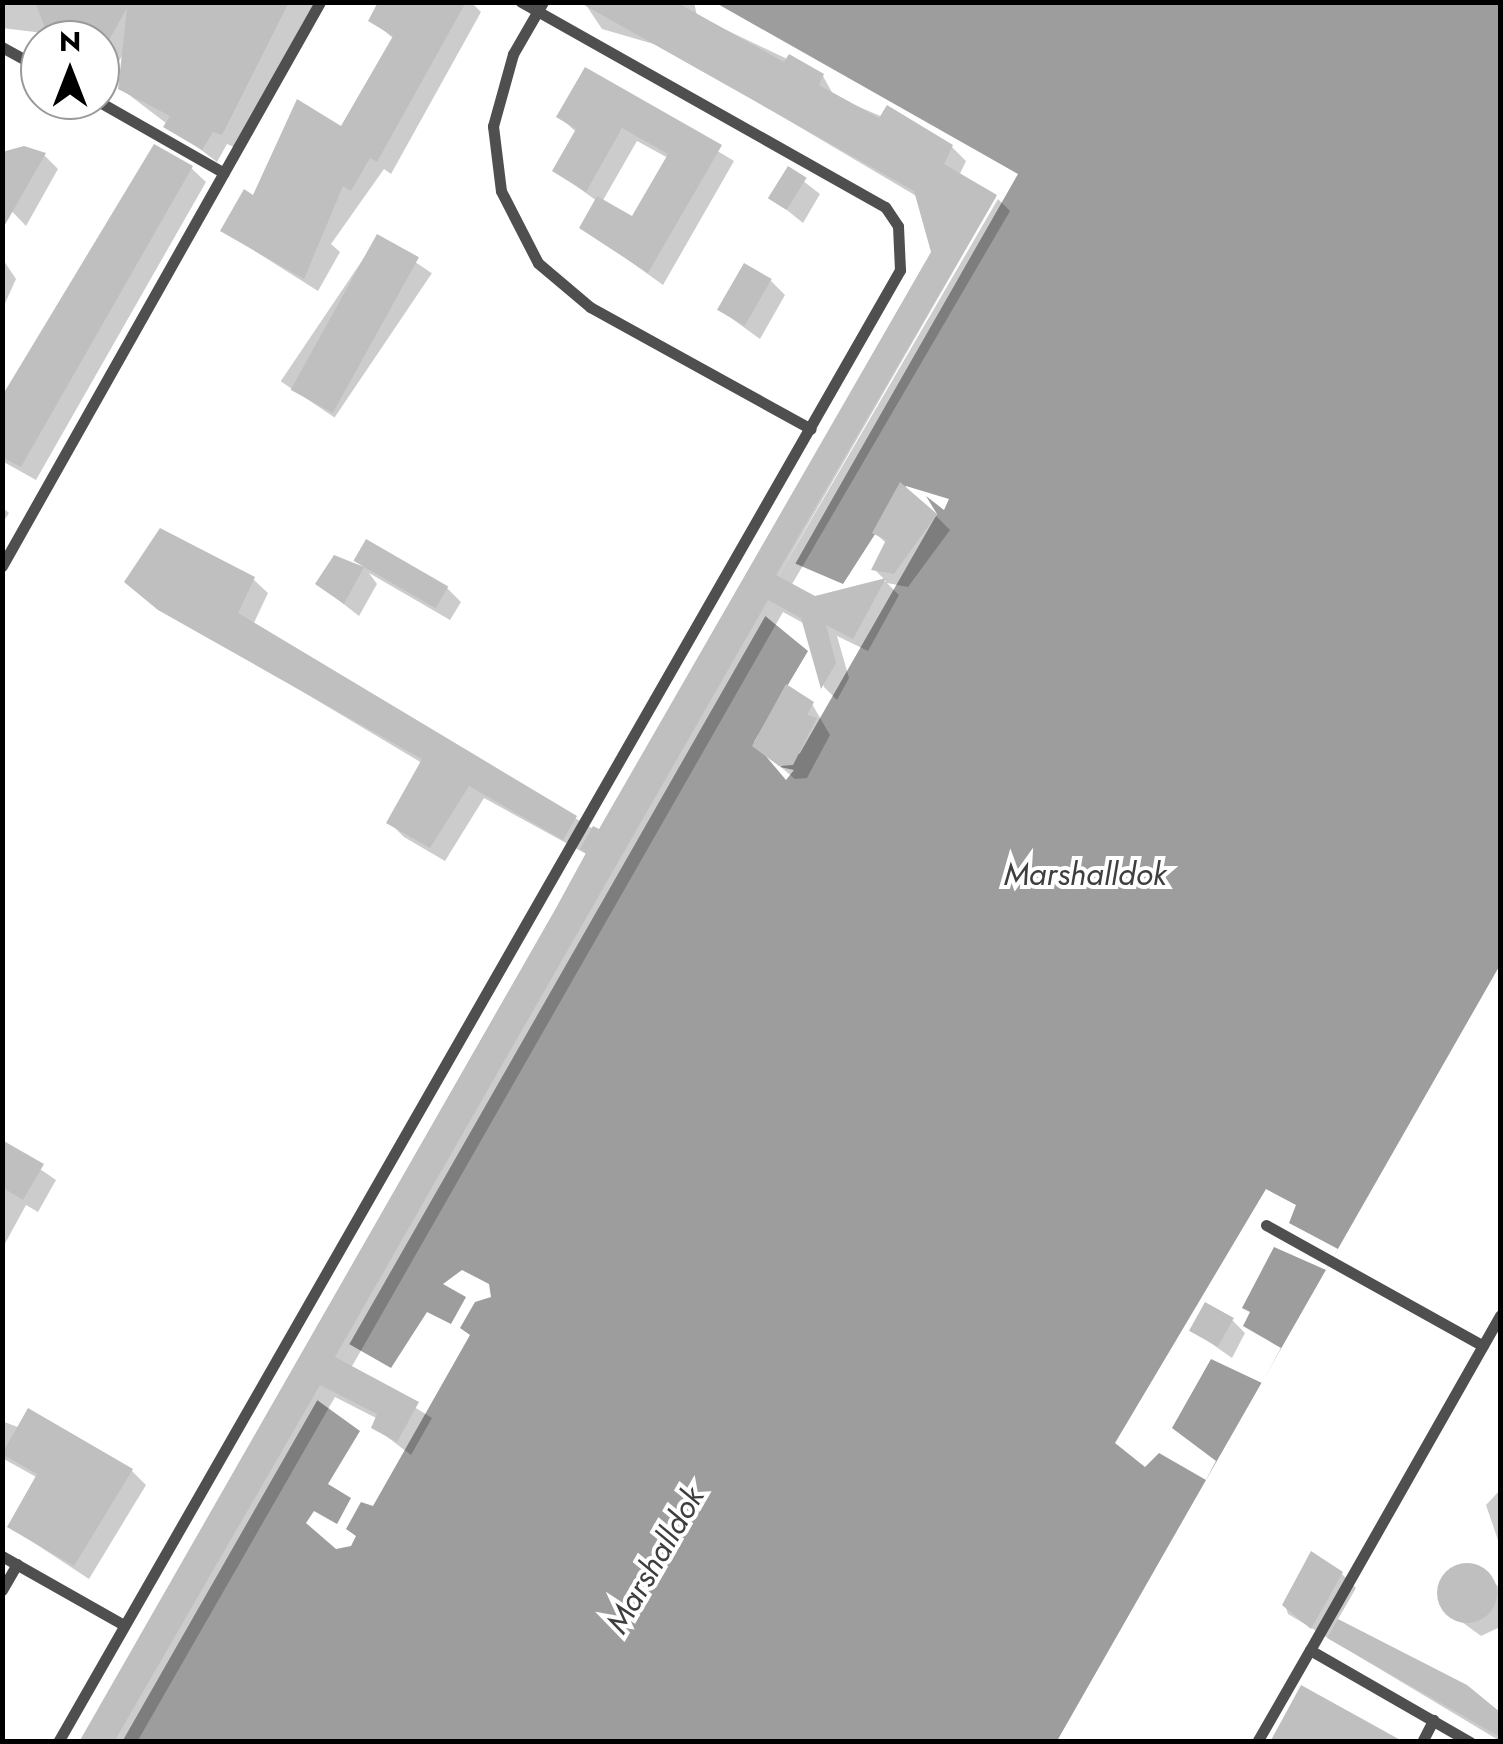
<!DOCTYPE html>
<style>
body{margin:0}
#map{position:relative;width:1503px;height:1744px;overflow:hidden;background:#fff;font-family:Jost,sans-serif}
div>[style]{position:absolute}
.water>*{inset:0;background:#9d9d9d}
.pier>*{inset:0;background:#fff}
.shadow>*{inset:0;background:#0003;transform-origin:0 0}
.building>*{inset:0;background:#bfbfbf;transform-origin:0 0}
.round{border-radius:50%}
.service>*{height:11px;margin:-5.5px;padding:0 5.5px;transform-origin:5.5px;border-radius:5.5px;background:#4f4f4f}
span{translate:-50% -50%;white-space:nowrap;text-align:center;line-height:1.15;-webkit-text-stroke:8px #fff;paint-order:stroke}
.water-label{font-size:32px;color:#3e3e3e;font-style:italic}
.frame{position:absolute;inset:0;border:5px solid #000;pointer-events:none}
.north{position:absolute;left:20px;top:20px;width:100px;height:100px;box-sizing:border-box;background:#fff;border:2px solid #999;border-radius:50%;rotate:0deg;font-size:28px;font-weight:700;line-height:40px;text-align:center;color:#000}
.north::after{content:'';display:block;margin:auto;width:35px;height:45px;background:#000;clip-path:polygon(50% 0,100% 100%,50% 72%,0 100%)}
</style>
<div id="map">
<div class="water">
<div style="clip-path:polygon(716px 3px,1500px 3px,1500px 965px,1057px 1741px,122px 1742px,1018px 174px)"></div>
</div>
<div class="pier">
<div style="clip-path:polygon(906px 486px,949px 499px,944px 510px,926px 496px,937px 514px,800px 753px,780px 767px,794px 770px,786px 780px,754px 742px,808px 651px,764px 615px,794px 563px,843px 584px)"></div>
<div style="clip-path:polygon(1266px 1189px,1296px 1205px,1289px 1223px,1338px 1249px,1326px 1270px,1274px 1247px,1242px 1308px,1250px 1312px,1243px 1326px,1281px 1348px,1262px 1383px,1211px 1359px,1172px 1428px,1216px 1461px,1206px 1480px,1159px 1453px,1145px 1467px,1115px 1443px)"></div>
<div style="clip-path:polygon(462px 1270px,489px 1284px,491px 1297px,475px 1302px,460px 1328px,470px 1335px,373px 1506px,361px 1502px,346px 1529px,356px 1536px,351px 1546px,336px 1549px,306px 1523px,314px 1511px,337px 1524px,351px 1498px,328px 1484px,360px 1431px,317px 1400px,349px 1344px,391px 1368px,427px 1312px,451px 1324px,466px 1297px,443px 1284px)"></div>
</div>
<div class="shadow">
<div style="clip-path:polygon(2px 2px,318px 2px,236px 148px,227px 144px,217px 162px,120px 88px,125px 51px,110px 76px,100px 71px,100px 40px,2px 28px)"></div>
<div style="clip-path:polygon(381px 2px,471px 2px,481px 12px,391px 174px,384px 169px,331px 244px,340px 252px,318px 291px,223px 231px,341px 129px,394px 39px,371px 20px)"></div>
<div style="clip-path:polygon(584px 2px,694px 2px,697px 16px,823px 76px,834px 96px,952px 147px,966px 161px,959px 176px,996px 197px,772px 587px,998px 199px,1010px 211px,791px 586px,815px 599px,886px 581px,874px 569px,887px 544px,875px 533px,936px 516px,950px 530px,908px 587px,887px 583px,899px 595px,868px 651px,837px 636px,849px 678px,837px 700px,824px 687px,805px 624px,783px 612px,351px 1368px,432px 1418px,411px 1455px,374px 1427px,378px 1419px,335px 1397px,137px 1742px,86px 1742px,588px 855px,484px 798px,445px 861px,404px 837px,390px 823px,422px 763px,142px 596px,253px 579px,268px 593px,253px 625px,600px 833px,933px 252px,918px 197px,664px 47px,602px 29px)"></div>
<div style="clip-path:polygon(evenodd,586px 71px,734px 161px,663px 285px,582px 227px,597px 201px,555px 171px,577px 133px,560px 117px,586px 71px,637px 141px,668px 158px,633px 219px,602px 202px,637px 141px)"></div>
<div style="clip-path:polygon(44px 155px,58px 169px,26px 226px,2px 201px)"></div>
<div style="clip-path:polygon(191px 168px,206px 182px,36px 480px,2px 461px,2px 402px)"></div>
<div style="clip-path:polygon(789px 170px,820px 194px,803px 223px,772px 198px)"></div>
<div style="left:378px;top:237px;width:65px;height:174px;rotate:34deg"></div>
<div style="clip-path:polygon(2px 258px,16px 279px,2px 310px)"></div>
<div style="clip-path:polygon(771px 281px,785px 295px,760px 339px,720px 310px)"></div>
<div style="clip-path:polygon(2px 507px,9px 513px,2px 524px)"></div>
<div style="clip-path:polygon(335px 559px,447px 588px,461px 602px,450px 620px,369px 573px,377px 584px,359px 616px,318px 584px)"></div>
<div style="clip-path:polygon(812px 704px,830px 735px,807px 778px,795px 779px,755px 745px)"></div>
<div style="clip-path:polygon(2px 1143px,56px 1180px,38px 1212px,26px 1205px,2px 1249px)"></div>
<div style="clip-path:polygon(1232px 1320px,1245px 1333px,1232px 1358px,1192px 1330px)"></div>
<div style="clip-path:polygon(2px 1421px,132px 1471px,146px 1485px,89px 1579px,10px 1527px,38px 1478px,2px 1458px)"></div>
<div style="clip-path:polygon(1500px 1490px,1500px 1546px,1486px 1505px)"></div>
<div style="clip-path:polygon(1483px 1568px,1500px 1589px,1500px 1627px,1481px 1636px,1447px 1611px,1440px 1593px,1451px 1571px)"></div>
<div style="clip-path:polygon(1342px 1574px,1356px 1588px,1337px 1621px,1500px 1712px,1500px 1741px,1288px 1614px,1285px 1605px)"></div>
</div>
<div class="building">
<div style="clip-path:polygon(35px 2px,289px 2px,222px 135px,213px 132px,202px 150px,163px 127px,170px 116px,118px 89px,127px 8px,109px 40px,78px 40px,84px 29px,45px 28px)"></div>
<div style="clip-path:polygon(378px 2px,466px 2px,377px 162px,370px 158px,351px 191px,343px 186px,304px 279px,220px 231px,244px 189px,253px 195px,297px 99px,341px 126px,393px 36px,368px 21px)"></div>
<div style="clip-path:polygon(579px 2px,676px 2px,784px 62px,789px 54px,824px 74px,819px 85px,879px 118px,887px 105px,953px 145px,944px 164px,997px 195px,776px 575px,815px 596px,886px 578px,853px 639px,826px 625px,836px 663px,821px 689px,801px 618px,768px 600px,335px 1357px,419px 1402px,397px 1442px,371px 1428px,377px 1414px,320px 1385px,114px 1742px,79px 1742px,556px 908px,586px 853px,580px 849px,593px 826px,599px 829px,931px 252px,914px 191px)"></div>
<div style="clip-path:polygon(585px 67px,722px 145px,648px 273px,579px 228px,597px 196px,632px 216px,668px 154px,622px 128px,586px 192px,552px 171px,576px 129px,556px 117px)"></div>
<div style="clip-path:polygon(154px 144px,193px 166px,21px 467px,2px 457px,2px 396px)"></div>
<div style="clip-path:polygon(24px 146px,46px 153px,2px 230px,2px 152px)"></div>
<div style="left:788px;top:166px;width:22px;height:38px;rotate:32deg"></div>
<div style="left:377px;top:234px;width:48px;height:178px;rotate:29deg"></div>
<div style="left:744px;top:263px;width:32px;height:54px;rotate:30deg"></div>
<div style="clip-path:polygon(900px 482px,937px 514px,894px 574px,871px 570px,886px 540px,872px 533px)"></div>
<div style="clip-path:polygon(160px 528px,255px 577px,238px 613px,577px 816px,563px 840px,469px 786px,430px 848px,386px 823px,422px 759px,158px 610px,124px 582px)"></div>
<div style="left:366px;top:539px;width:95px;height:25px;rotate:30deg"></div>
<div style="clip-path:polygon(334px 555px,364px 567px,344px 604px,315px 584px)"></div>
<div style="clip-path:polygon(786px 684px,814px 702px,807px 715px,817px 718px,793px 765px,779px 766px,752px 746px)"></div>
<div style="clip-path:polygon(2px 1140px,44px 1164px,23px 1200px,2px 1187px)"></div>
<div style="left:1205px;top:1302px;width:33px;height:33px;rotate:29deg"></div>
<div style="clip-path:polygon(28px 1408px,133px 1469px,74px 1566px,7px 1527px,37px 1474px,2px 1454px)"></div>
<div style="clip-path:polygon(1311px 1551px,1343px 1572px,1311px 1629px,1282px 1605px)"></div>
<div class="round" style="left:1437px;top:1563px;width:60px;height:60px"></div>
<div style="clip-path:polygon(1338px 1619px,1467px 1685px,1500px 1712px,1500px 1737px,1327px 1638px)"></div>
<div style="clip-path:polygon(1301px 1685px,1404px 1742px,1270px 1742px)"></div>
</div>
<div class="service">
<div style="left:543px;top:2px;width:60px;rotate:120deg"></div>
<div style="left:513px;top:54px;width:75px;rotate:105.5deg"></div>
<div style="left:493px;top:126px;width:65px;rotate:83deg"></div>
<div style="left:501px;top:191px;width:81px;rotate:62.8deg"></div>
<div style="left:538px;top:263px;width:68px;rotate:40.2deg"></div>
<div style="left:590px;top:307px;width:252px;rotate:28.9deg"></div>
<div style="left:2px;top:47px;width:43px;rotate:28.9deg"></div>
<div style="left:96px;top:100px;width:147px;rotate:29.7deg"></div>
<div style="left:2px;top:566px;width:647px;rotate:-60.58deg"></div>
<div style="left:1266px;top:1225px;width:248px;rotate:29.1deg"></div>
<div style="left:2px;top:1556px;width:140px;rotate:29.5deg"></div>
<div style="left:2px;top:1590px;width:30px;rotate:-60deg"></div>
<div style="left:1310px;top:1650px;width:385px;rotate:-60.4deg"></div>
<div style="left:58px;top:1742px;width:1696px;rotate:-60.23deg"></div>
<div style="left:900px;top:270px;width:44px;rotate:-92.6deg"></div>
<div style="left:898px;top:226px;width:23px;rotate:-124deg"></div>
<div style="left:885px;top:207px;width:418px;rotate:-150.6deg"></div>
<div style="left:1257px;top:1742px;width:106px;rotate:-60.1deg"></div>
<div style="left:1310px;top:1650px;width:185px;rotate:29.9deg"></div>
<div style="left:1422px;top:1742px;width:25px;rotate:-63deg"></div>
</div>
<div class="water-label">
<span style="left:1085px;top:874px">Marshalldok</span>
<span style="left:655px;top:1560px;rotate:-60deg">Marshalldok</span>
</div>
<div class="frame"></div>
<div class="north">N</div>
</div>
